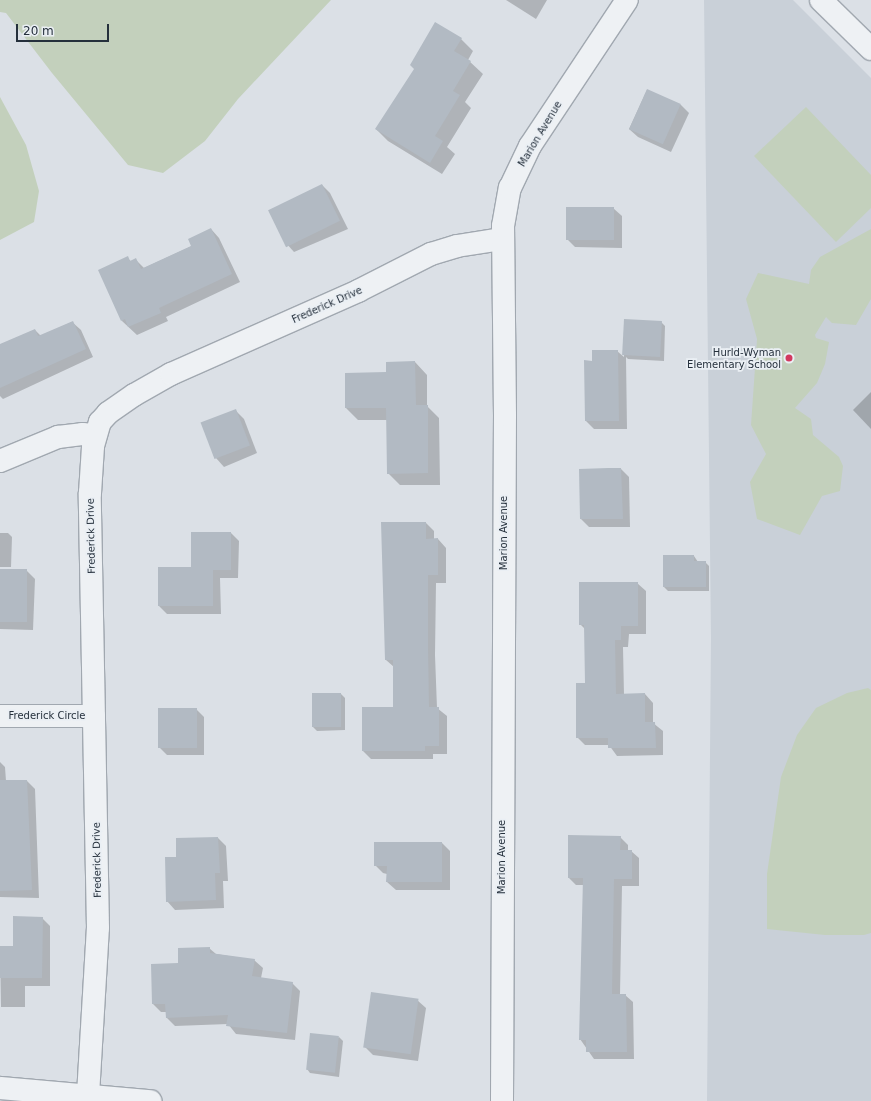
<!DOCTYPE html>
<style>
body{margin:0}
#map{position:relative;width:871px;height:1101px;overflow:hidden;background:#dbe0e6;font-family:"DejaVu Sans",sans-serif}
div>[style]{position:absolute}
.built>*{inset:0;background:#c9d0d8}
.green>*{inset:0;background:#c3d0bc}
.shadow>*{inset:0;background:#0003}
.building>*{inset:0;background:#b2bac3;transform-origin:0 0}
.roads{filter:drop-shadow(1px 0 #a1a8b0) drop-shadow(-1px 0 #a1a8b0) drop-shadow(0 1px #a1a8b0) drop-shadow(0 -1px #a1a8b0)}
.minor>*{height:22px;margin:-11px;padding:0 11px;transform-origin:11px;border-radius:11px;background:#eef1f4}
.tertiary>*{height:22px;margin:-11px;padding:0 11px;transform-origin:11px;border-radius:11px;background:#eef1f4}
.dots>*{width:11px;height:11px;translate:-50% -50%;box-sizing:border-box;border:2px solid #eaeff4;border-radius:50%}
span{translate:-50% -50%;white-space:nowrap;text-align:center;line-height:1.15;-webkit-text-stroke:3.5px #eaeff4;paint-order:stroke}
.street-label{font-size:10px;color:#25303c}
.poi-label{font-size:10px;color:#25303c}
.right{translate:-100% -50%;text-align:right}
.scale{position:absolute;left:16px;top:24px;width:93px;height:18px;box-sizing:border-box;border:2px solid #25303c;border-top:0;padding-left:5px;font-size:12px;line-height:14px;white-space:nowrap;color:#25303c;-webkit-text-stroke:3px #eaeff4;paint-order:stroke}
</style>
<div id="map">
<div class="built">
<div style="clip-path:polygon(704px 0,793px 0,871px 78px,871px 1101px,707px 1101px,711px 638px)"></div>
</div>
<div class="green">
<div style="clip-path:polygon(0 0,331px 0,238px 99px,205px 141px,163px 173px,128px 165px,52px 73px,6px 13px,0 12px)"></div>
<div style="clip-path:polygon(0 97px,26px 145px,39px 191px,34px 222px,0 240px)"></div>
<div style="clip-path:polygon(806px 107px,871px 175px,871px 208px,836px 242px,754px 156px)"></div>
<div style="clip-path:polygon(871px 229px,871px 299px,856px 325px,832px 323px,826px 317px,815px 335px,816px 338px,829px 342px,825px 364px,817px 383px,795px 408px,811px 419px,813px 435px,839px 457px,843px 466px,840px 491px,822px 496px,800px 535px,757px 519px,750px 482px,766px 454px,751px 425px,757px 339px,746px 299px,758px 273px,809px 284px,811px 270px,820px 257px)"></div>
<div style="clip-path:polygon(868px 688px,871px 690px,871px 933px,864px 935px,825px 935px,767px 929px,767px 874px,781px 777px,797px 735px,816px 708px,847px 693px)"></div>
</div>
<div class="shadow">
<div style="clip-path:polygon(506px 0,547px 0,536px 19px)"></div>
<div style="clip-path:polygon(436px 24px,461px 39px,473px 51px,468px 60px,483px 74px,465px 102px,471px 108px,447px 147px,455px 154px,442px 174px,388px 141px,376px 129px,415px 69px)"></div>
<div style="clip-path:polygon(647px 90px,681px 105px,689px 113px,671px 152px,638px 137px,629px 129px)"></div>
<div style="clip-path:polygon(322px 185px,330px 193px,348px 229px,294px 252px,286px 243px)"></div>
<div style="clip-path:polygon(613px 208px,622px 216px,622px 248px,575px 247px,567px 239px)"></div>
<div style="clip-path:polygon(211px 229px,219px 238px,240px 282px,166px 317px,168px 321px,137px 335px,122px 321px,127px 258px,132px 262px,136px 260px,144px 268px,192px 246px)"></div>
<div style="clip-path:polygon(625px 320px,661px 322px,665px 326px,664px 361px,628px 359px,626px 357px,627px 429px,594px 429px,586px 421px,593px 362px,617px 351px,624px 357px)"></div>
<div style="clip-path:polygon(72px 322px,81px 330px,93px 357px,3px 399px,0 396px,0 346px,35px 330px,41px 336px)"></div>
<div style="clip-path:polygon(415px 362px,427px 375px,427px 406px,439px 418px,440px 485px,400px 485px,388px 473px,387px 420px,358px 420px,346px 408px,387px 373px,387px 363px)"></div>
<div style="clip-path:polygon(871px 392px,871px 429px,853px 410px)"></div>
<div style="clip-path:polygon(236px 411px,244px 419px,257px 453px,224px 467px,216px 458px)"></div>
<div style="clip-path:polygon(621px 469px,629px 477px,630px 527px,589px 527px,581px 519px,580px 470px)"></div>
<div style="clip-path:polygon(426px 523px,434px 531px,434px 540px,438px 539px,446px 548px,446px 583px,436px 583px,435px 655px,437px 708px,447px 716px,447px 754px,433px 754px,433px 759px,371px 759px,363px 751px,394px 708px,394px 667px,386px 660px)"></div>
<div style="clip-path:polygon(0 533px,8px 533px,12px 537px,11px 567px,0 567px)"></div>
<div style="clip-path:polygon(231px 533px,239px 541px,238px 578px,220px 578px,221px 614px,167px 614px,159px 606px,159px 568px,192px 568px)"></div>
<div style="clip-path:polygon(694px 556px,698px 562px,705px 562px,709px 566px,709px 591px,668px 591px,664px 587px)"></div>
<div style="clip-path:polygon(0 570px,26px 570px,35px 579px,33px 630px,0 629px)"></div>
<div style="clip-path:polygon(637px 583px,646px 591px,646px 634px,629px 634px,628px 647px,623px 647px,624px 695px,645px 694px,653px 703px,653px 723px,663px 731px,663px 755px,617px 756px,609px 745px,585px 745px,577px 737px,586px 684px,585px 629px,580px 624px)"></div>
<div style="clip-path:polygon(341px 694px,345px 698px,345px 730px,317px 731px,313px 727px)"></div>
<div style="clip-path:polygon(196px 709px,204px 717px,204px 755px,167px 755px,159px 747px)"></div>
<div style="clip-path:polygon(0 762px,5px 767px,6px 781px,27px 781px,35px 789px,39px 898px,0 897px)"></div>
<div style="clip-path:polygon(620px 837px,628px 845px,628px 851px,631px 851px,639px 858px,639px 886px,622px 886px,620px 995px,625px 995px,633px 1002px,634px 1059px,594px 1059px,580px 1039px,584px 885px,576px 885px,569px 878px)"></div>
<div style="clip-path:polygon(218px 838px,226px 846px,228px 881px,223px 881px,224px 908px,175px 910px,167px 901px,177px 858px)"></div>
<div style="clip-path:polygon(442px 843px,450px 851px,450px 890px,396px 890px,387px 882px,387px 874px,383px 873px,375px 865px)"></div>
<div style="clip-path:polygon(42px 918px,50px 926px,50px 986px,25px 986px,25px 1007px,1px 1007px,0 947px,14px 947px)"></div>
<div style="clip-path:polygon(209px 948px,216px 954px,254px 960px,263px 968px,261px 978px,292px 983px,300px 991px,295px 1040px,236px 1034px,228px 1024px,175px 1026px,167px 1018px,167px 1012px,161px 1012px,153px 1004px,179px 964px)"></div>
<div style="clip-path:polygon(417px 1000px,426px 1008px,418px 1061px,373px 1055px,364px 1046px)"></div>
<div style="clip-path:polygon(339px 1037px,343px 1041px,339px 1077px,310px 1073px,307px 1069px)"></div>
</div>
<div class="building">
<div style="clip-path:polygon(435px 22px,462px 38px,454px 51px,471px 61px,453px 91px,460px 95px,435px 136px,443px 141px,430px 163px,375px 129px,414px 69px,410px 65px)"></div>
<div style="left:647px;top:89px;width:37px;height:44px;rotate:24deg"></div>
<div style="left:322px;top:184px;width:41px;height:60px;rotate:64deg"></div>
<div style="left:566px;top:207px;width:48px;height:33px"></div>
<div style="clip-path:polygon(211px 228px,232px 274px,159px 308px,161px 313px,128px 327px,125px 319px,121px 321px,98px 270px,128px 256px,130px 261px,136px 258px,141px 269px,191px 246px,188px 239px)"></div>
<div style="left:624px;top:319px;width:38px;height:36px;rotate:3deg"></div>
<div style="clip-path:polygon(73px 321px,86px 349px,0 388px,0 344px,35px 329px,38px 336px)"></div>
<div style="clip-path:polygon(592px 350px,618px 350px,619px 421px,585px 421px,584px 360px,592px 361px)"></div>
<div style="clip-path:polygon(415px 361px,416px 405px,428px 405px,428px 473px,387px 474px,386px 408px,345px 408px,345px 373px,386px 372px,386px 362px)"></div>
<div style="left:236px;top:409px;width:39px;height:38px;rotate:69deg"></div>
<div style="clip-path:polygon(608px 468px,621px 468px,623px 519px,580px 519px,579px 469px)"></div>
<div style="clip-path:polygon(381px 522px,426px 522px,426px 539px,438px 538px,438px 575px,428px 575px,428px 647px,429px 707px,439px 707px,439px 746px,425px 746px,425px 751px,362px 751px,362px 707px,393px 707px,393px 660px,385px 660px)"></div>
<div style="clip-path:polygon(191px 532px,231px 532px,231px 570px,213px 570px,213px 606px,158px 606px,158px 567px,191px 567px)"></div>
<div style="clip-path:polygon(663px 555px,694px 555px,694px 561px,706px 561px,706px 587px,663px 587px)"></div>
<div style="left:0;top:569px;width:27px;height:53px"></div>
<div style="clip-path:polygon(579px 582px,638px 582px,638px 626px,621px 626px,621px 640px,615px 640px,616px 694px,645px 693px,645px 722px,655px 722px,656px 748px,608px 748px,608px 738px,576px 738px,576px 683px,585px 683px,584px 625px,579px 625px)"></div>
<div style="left:341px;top:693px;width:34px;height:29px;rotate:90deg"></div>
<div style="left:158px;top:708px;width:39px;height:40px"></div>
<div style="clip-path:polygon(0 780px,27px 780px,32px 890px,0 891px)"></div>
<div style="clip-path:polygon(568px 835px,621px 836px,620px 850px,632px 850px,632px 879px,614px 879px,612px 994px,626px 994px,627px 1052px,586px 1052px,586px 1040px,579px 1040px,583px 878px,568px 878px)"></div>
<div style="clip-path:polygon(218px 837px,220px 873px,215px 873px,216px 900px,166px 902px,165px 857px,176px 857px,176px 838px)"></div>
<div style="clip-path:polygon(374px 842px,442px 842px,442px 882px,386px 882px,387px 866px,374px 866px)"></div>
<div style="clip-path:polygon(13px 916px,43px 917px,42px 978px,0 978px,0 946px,13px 946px)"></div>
<div style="clip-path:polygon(210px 947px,210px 953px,255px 959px,252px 976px,293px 982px,287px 1033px,226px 1026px,228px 1015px,166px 1018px,165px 1004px,152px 1004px,151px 964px,178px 963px,178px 948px)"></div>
<div style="left:371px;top:992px;width:48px;height:56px;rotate:8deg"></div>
<div style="left:310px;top:1033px;width:29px;height:37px;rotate:6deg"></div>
</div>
<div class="roads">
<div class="minor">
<div style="left:0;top:461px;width:63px;rotate:-22.5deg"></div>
<div style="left:58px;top:437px;width:24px;rotate:-7deg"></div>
<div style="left:82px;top:434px;width:12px;rotate:5deg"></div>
<div style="left:0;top:716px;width:94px"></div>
<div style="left:88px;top:1095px;width:167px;rotate:-86.6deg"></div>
<div style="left:98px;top:928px;width:435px;rotate:-91.1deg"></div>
<div style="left:90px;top:493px;width:47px;rotate:-86.3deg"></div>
<div style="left:93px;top:446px;width:25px;rotate:-74deg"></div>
<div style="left:100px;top:422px;width:12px;rotate:-48deg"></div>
<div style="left:108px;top:413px;width:32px;rotate:-35deg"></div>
<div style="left:134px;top:395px;width:43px;rotate:-29.6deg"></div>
<div style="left:171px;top:374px;width:205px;rotate:-23.9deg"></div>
<div style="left:358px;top:291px;width:82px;rotate:-26.9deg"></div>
<div style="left:431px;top:254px;width:27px;rotate:-17deg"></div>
<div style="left:457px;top:246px;width:46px;rotate:-8.8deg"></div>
<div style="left:502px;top:1101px;width:686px;rotate:-89.75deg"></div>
<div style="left:505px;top:415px;width:189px;rotate:-90.6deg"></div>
<div style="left:503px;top:226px;width:39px;rotate:-80deg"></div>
<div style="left:510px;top:188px;width:47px;rotate:-64.5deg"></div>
<div style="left:530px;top:146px;width:175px;rotate:-56.4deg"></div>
</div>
<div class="tertiary">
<div style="left:821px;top:0;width:70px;rotate:44.4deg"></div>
<div style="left:0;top:1088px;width:151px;rotate:5deg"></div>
</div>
</div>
<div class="dots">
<div style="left:789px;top:358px;background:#d2395f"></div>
</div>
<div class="street-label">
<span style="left:540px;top:134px;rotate:-59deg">Marion Avenue</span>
<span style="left:327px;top:305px;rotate:-24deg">Frederick Drive</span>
<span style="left:504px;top:533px;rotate:-90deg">Marion Avenue</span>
<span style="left:91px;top:536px;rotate:-91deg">Frederick Drive</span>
<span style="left:47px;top:716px">Frederick Circle</span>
<span style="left:502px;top:857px;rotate:-90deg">Marion Avenue</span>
<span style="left:97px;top:860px;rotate:-91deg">Frederick Drive</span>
</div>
<div class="poi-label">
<span class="right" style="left:781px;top:358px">Hurld-Wyman<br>Elementary School</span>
</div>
<div class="scale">20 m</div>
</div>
